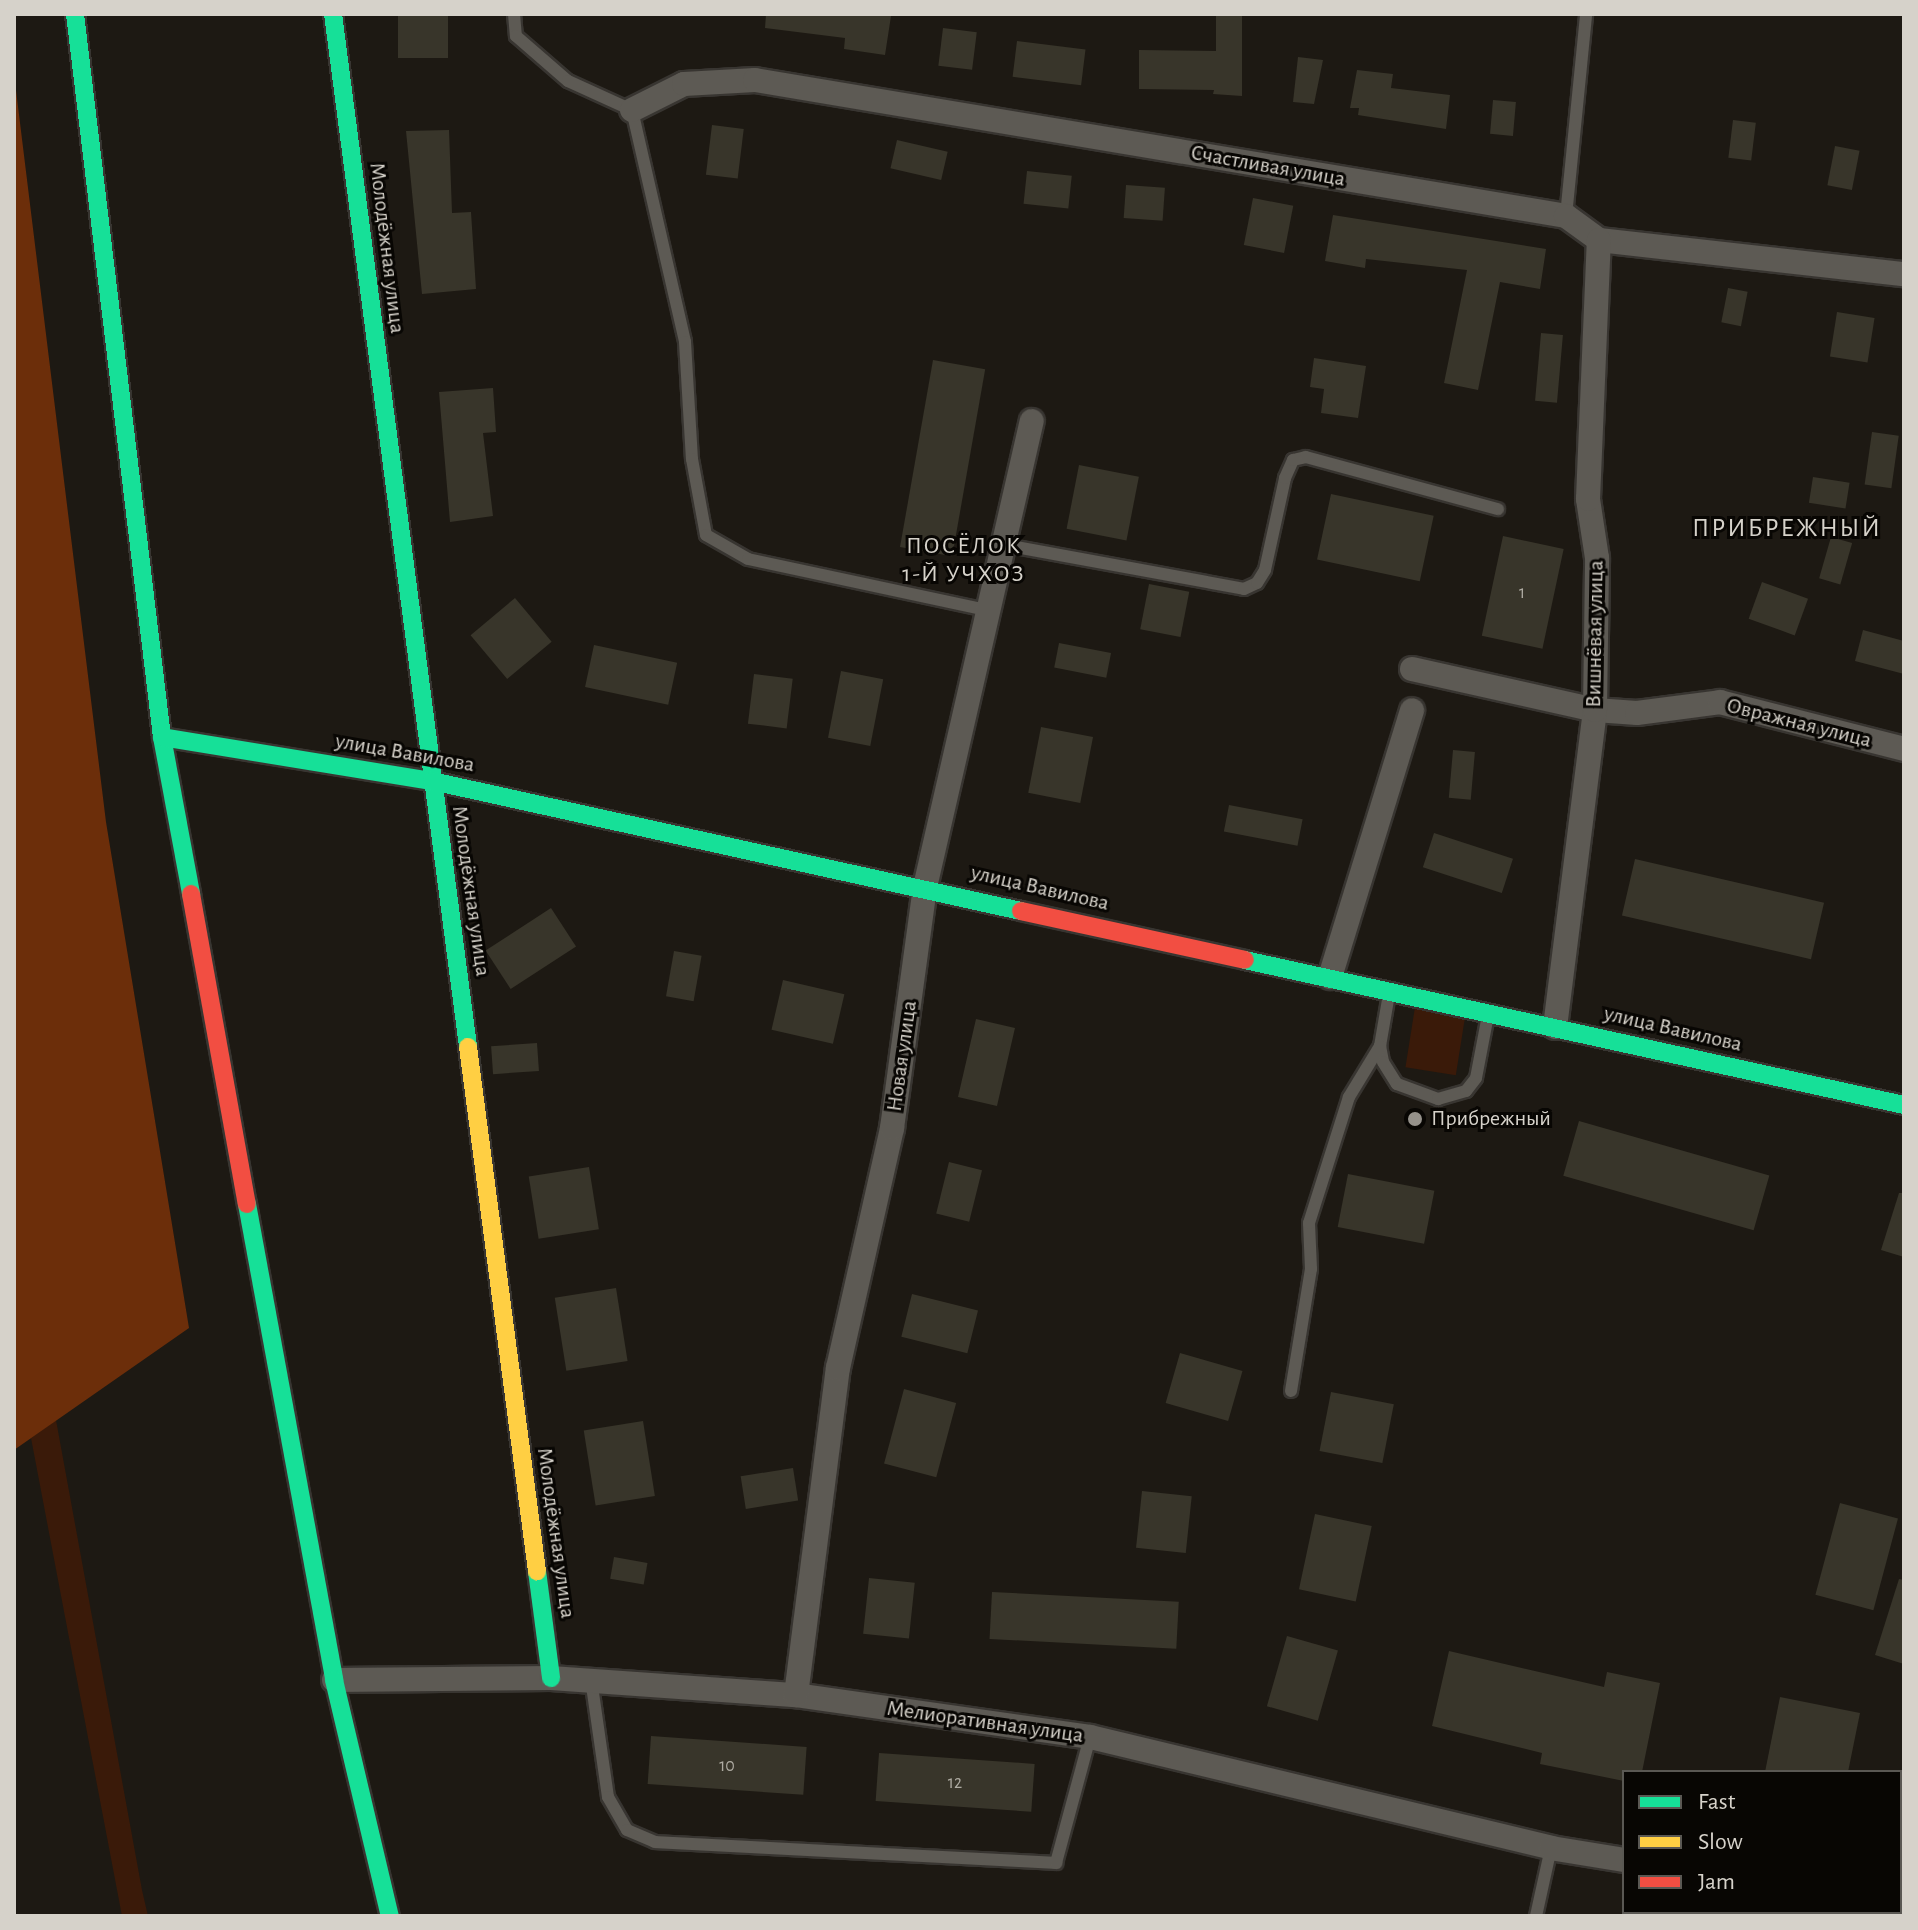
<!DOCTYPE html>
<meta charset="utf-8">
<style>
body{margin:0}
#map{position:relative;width:1918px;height:1930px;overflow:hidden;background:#1d1913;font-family:"Alegreya Sans",sans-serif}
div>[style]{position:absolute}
.green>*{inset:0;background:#3a1a09;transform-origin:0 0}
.forest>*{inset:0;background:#6c2e0a}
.building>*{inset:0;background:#38352a;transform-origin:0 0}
.roads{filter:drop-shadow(2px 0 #383531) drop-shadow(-2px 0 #383531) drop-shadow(0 2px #383531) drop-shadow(0 -2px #383531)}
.lane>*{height:12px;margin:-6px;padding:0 6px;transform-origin:6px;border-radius:6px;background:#5d5a54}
.street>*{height:24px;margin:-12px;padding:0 12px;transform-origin:12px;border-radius:12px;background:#5d5a54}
.fast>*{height:18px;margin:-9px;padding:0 9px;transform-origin:9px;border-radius:9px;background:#16e098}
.slow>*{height:18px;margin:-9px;padding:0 9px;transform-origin:9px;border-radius:9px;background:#ffcf43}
.jam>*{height:18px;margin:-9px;padding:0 9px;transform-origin:9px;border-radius:9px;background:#f24e42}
.dots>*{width:22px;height:22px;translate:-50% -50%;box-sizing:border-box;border:4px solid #080603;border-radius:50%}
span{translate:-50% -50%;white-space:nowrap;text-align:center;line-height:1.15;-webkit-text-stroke:6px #080603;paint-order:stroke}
.number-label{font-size:18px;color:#aeaba2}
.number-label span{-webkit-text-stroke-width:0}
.street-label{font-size:22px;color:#d6d2ca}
.poi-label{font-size:22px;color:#d6d2ca}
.left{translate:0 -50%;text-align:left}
.neighbourhood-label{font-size:24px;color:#d6d2ca;letter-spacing:2px}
.quarter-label{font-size:26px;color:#d6d2ca;letter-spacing:2px}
.frame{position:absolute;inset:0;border:16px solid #d6d2ca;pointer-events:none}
.legend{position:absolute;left:1622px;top:1770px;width:280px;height:144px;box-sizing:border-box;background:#080603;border:2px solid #5a5853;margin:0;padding:10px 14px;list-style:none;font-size:24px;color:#d6d2ca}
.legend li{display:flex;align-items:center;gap:16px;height:40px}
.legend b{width:40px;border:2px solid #5a5853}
</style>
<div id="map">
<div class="green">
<div style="left:1415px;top:1007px;width:51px;height:61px;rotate:9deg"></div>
<div style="clip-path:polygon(56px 1420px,142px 1890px,148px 1916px,122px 1916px,31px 1438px)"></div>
</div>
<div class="forest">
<div style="clip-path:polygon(14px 74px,106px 822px,189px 1328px,14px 1450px)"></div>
</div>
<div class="building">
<div style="left:398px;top:14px;width:50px;height:44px"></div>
<div style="clip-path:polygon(766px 14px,891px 16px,885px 55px,844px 49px,845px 38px,765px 28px)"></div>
<div style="clip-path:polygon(1216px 14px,1242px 14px,1242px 96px,1213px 94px,1214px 90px,1139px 89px,1139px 50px,1216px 51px)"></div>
<div style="left:943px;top:28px;width:34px;height:38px;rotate:7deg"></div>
<div style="left:1017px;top:41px;width:69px;height:36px;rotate:7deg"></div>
<div style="clip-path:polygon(1298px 57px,1323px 60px,1314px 104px,1293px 102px)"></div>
<div style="clip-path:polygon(1357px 70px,1393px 74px,1391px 88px,1450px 95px,1446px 129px,1358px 115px,1359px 108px,1350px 108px)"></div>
<div style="left:1493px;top:100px;width:23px;height:34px;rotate:5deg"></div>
<div style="left:1733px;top:120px;width:23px;height:38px;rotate:7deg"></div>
<div style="left:712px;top:125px;width:32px;height:50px;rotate:7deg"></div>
<div style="clip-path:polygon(449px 130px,452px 213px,471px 212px,476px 289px,422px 294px,406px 131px)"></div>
<div style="left:897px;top:140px;width:52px;height:29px;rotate:13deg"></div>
<div style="left:1835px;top:146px;width:25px;height:40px;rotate:11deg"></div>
<div style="left:1027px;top:171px;width:45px;height:33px;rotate:6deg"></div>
<div style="left:1126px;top:185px;width:39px;height:33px;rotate:4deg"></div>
<div style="left:1253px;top:198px;width:41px;height:48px;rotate:11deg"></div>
<div style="clip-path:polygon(1333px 215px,1546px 249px,1540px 289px,1500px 282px,1478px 390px,1444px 383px,1467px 270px,1366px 259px,1365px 268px,1325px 261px)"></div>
<div style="left:1728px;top:288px;width:20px;height:35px;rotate:11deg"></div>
<div style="left:1837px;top:312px;width:38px;height:45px;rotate:9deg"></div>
<div style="left:1541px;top:333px;width:22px;height:68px;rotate:5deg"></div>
<div style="clip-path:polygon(1314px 358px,1366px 366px,1358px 418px,1321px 413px,1324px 389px,1310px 387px)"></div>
<div style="left:933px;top:360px;width:53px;height:190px;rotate:10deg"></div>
<div style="clip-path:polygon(493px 388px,496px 432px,483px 433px,493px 516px,450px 522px,439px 392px)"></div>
<div style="left:1872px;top:432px;width:27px;height:53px;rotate:8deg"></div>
<div style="left:1079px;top:465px;width:61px;height:65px;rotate:11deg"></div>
<div style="left:1813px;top:477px;width:37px;height:26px;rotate:9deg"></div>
<div style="left:1331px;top:494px;width:105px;height:67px;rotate:12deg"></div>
<div style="left:1503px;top:536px;width:62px;height:102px;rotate:12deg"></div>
<div style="left:1831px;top:537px;width:22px;height:43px;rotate:16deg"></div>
<div style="left:1762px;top:582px;width:49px;height:39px;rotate:20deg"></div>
<div style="left:1149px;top:584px;width:41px;height:46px;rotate:11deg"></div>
<div style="left:515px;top:598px;width:57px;height:58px;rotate:50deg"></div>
<div style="clip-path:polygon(1863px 630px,1904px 641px,1904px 674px,1855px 661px)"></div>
<div style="left:1059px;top:643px;width:53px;height:25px;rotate:11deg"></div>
<div style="left:594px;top:645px;width:85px;height:43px;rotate:12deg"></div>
<div style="left:841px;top:671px;width:43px;height:68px;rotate:11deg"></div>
<div style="left:754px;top:674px;width:39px;height:50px;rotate:7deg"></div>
<div style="left:1041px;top:727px;width:53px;height:67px;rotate:11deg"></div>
<div style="left:1453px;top:750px;width:22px;height:48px;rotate:5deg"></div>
<div style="left:1229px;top:805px;width:75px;height:27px;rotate:11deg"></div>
<div style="left:1434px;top:833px;width:83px;height:36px;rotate:18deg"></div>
<div style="left:1635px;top:859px;width:194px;height:58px;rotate:13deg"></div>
<div style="left:551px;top:908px;width:46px;height:78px;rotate:57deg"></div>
<div style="left:674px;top:951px;width:28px;height:46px;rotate:10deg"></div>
<div style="left:783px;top:980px;width:63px;height:51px;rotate:13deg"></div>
<div style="left:976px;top:1019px;width:40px;height:80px;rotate:13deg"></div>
<div style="left:537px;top:1043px;width:28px;height:46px;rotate:86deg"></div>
<div style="left:1579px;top:1121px;width:198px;height:57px;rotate:16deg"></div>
<div style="left:949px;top:1162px;width:34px;height:53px;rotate:14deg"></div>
<div style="left:589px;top:1167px;width:63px;height:61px;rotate:81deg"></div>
<div style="left:1348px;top:1174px;width:88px;height:54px;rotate:11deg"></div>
<div style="clip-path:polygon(1899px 1193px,1904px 1193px,1904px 1257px,1881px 1250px)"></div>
<div style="left:616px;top:1288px;width:74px;height:62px;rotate:81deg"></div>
<div style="left:912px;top:1294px;width:68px;height:44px;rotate:14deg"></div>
<div style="left:1180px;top:1353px;width:65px;height:52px;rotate:16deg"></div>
<div style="left:904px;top:1389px;width:54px;height:77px;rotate:15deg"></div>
<div style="left:1331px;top:1392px;width:64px;height:60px;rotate:11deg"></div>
<div style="left:643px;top:1421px;width:76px;height:60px;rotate:81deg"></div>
<div style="left:793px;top:1468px;width:33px;height:53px;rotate:81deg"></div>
<div style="left:1142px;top:1491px;width:50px;height:57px;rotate:6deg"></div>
<div style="left:1840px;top:1503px;width:60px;height:95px;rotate:15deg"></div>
<div style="left:1315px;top:1514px;width:58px;height:77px;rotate:12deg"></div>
<div style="left:614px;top:1557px;width:34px;height:22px;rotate:10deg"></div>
<div style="left:869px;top:1578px;width:46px;height:56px;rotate:6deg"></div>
<div style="clip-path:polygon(1899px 1579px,1904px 1580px,1904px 1664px,1875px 1655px)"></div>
<div style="left:992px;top:1592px;width:187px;height:47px;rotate:3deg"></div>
<div style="left:1287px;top:1636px;width:53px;height:73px;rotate:16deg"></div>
<div style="clip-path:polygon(1449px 1651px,1604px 1687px,1607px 1672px,1660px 1683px,1642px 1772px,1624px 1772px,1624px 1781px,1540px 1764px,1542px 1753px,1432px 1726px)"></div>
<div style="clip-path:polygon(1780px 1697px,1860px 1713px,1848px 1772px,1765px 1772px)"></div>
<div style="left:651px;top:1736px;width:156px;height:48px;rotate:4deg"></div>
<div style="left:879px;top:1753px;width:156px;height:48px;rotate:4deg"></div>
</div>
<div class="roads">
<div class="lane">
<div style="left:514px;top:14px;width:22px;rotate:85deg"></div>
<div style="left:516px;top:36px;width:69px;rotate:40.9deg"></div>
<div style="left:568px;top:81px;width:70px;rotate:24.4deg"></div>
<div style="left:632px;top:110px;width:238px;rotate:77.1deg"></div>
<div style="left:685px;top:342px;width:117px;rotate:86.6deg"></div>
<div style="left:692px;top:459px;width:77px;rotate:79.6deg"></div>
<div style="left:706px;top:535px;width:48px;rotate:29.7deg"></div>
<div style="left:748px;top:559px;width:248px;rotate:12.1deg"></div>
<div style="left:1566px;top:216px;width:203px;rotate:-84.3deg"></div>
<div style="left:1005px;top:545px;width:243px;rotate:10.4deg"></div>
<div style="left:1244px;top:589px;width:14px;rotate:-25deg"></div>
<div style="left:1257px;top:583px;width:15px;rotate:-58deg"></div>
<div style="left:1265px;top:570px;width:94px;rotate:-77.7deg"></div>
<div style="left:1285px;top:478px;width:20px;rotate:-66deg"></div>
<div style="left:1293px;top:460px;width:13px;rotate:-13deg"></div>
<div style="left:1306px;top:457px;width:199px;rotate:15.2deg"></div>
<div style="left:1389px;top:994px;width:53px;rotate:99.8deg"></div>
<div style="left:1380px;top:1046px;width:16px;rotate:79deg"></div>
<div style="left:1383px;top:1062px;width:26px;rotate:58deg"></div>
<div style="left:1397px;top:1084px;width:44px;rotate:20.1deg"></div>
<div style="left:1438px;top:1099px;width:29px;rotate:-16deg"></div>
<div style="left:1466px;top:1091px;width:16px;rotate:-52deg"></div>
<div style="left:1476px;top:1078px;width:64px;rotate:-79.2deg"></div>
<div style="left:1291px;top:1391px;width:124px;rotate:-80.7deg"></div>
<div style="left:1311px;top:1269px;width:46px;rotate:-92.5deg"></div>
<div style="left:1309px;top:1223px;width:132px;rotate:-72.4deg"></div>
<div style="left:1349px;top:1097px;width:60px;rotate:-58.7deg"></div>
<div style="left:591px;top:1679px;width:119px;rotate:81.8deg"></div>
<div style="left:608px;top:1797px;width:38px;rotate:60deg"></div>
<div style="left:627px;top:1830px;width:30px;rotate:23deg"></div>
<div style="left:655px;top:1842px;width:402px;rotate:3deg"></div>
<div style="left:1056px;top:1863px;width:131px;rotate:-74.9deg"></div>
<div style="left:1536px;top:1916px;width:70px;rotate:-77.6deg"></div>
</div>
<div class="street">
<div style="left:632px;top:110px;width:58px;rotate:-26.6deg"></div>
<div style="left:684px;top:84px;width:71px;rotate:-3.2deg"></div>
<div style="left:755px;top:80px;width:822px;rotate:9.52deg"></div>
<div style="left:1566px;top:216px;width:41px;rotate:36deg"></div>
<div style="left:1599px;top:240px;width:307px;rotate:6.4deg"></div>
<div style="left:1412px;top:669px;width:188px;rotate:12.6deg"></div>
<div style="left:1595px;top:710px;width:42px;rotate:4.1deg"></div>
<div style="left:1637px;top:713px;width:84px;rotate:-7.5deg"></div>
<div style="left:1720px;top:702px;width:190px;rotate:14.3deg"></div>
<div style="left:1330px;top:977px;width:279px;rotate:-72.9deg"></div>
<div style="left:1555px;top:1027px;width:320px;rotate:-82.8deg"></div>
<div style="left:1595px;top:710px;width:152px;rotate:-89.2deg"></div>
<div style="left:1597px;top:558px;width:60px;rotate:-98.7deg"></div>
<div style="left:1588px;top:499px;width:259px;rotate:-87.6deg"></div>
<div style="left:334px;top:1680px;width:217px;rotate:-0.5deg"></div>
<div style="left:551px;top:1678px;width:246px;rotate:4deg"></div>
<div style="left:796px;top:1695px;width:297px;rotate:8.1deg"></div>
<div style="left:1090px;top:1737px;width:474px;rotate:13.5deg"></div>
<div style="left:1551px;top:1848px;width:74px;rotate:9.3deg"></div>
<div style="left:796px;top:1695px;width:330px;rotate:-82.7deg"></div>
<div style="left:838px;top:1368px;width:246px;rotate:-77.3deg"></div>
<div style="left:892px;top:1128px;width:243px;rotate:-82.2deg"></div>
<div style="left:925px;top:887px;width:478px;rotate:-77.1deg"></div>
<div style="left:1900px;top:1886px;width:4px;rotate:-14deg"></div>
</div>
<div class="fast">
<div style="left:75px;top:14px;width:728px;rotate:83.14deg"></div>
<div style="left:162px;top:737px;width:160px;rotate:79.5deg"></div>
<div style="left:333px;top:14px;width:1042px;rotate:82.55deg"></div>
<div style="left:162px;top:737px;width:274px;rotate:9.3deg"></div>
<div style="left:432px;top:781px;width:603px;rotate:12.45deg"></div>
<div style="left:1245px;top:960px;width:675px;rotate:12.41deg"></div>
<div style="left:247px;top:1204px;width:484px;rotate:79.6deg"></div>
<div style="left:334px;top:1680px;width:243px;rotate:76.7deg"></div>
<div style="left:537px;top:1571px;width:108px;rotate:82.5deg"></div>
</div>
<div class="slow">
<div style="left:468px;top:1047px;width:529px;rotate:82.5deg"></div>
</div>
<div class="jam">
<div style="left:191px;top:894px;width:315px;rotate:79.8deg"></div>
<div style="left:1021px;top:911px;width:229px;rotate:12.3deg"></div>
</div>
</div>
<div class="dots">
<div style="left:1415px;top:1119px;background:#95918a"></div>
</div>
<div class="number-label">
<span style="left:1522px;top:593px">1</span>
<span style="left:727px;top:1766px">10</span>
<span style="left:955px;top:1783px">12</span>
</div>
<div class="street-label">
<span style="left:1268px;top:166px;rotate:10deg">Счастливая улица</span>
<span style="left:387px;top:248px;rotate:83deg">Молодёжная улица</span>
<span style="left:1595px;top:634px;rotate:-89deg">Вишнёвая улица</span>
<span style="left:1799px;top:723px;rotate:14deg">Овражная улица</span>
<span style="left:405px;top:753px;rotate:10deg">улица Вавилова</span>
<span style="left:1040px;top:888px;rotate:13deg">улица Вавилова</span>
<span style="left:471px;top:891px;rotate:82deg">Молодёжная улица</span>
<span style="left:1673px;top:1029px;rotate:13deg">улица Вавилова</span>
<span style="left:902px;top:1056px;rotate:-82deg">Новая улица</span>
<span style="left:556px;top:1533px;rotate:82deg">Молодёжная улица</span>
<span style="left:985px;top:1722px;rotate:8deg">Мелиоративная улица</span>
</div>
<div class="poi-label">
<span class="left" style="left:1431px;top:1119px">Прибрежный</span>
</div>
<div class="neighbourhood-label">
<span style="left:964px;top:561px">ПОСЁЛОК<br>1-Й УЧХОЗ</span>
</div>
<div class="quarter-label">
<span style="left:1787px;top:529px">ПРИБРЕЖНЫЙ</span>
</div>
<div class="frame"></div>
<ul class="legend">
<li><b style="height:10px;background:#16e098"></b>Fast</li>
<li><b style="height:10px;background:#ffcf43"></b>Slow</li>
<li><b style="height:10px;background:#f24e42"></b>Jam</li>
</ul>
</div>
